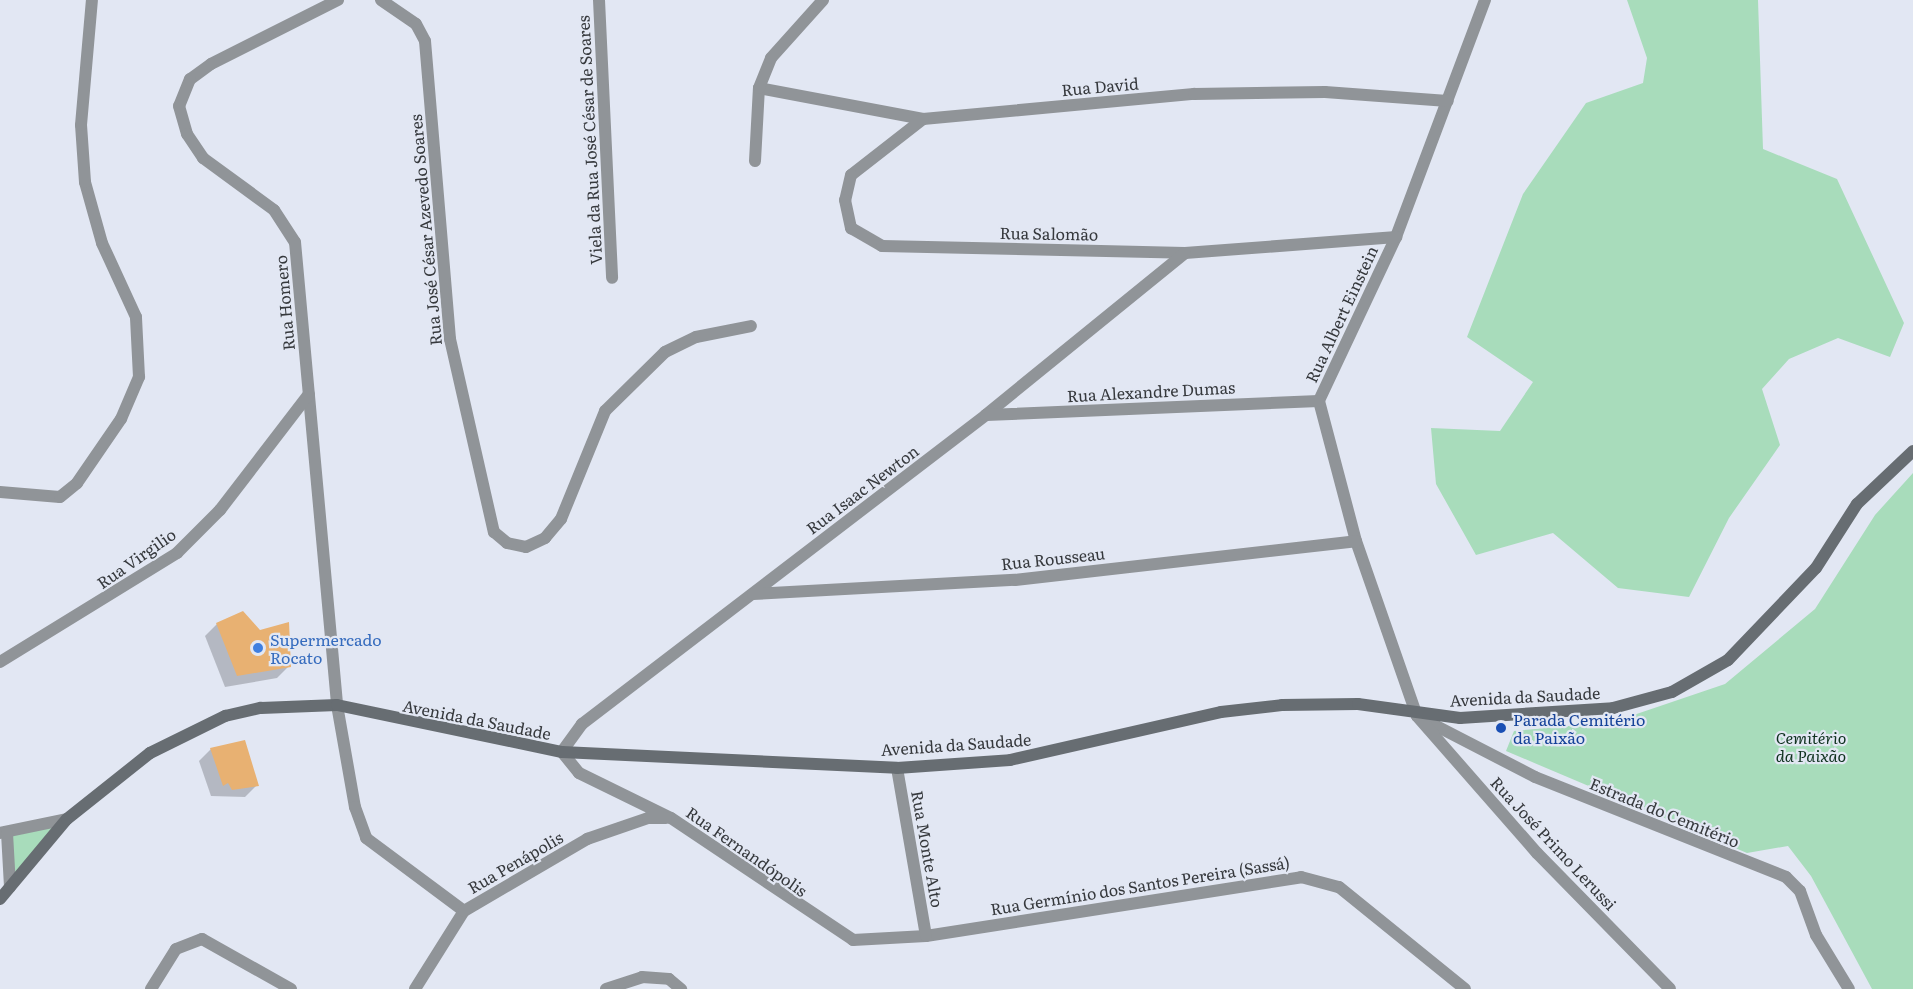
<!DOCTYPE html>
<meta charset="utf-8">
<style>
body{margin:0}
#map{position:relative;width:1913px;height:989px;overflow:hidden;background:#e2e7f3;font-family:Literata,serif}
div>[style]{position:absolute}
.green>*{inset:0;background:#a8dcbb}
.shadow>*{inset:0;background:#0003}
.building>*{inset:0;background:#e8b172}
.minor>*{height:12px;margin:-6px;padding:0 6px;transform-origin:6px;border-radius:6px;background:#909498}
.tertiary>*{height:12px;margin:-6px;padding:0 6px;transform-origin:6px;border-radius:6px;background:#909498}
.secondary>*{height:12px;margin:-6px;padding:0 6px;transform-origin:6px;border-radius:6px;background:#676d72}
.dots>*{width:16px;height:16px;translate:-50% -50%;box-sizing:border-box;border:3px solid #e2e7f3;border-radius:50%}
span{translate:-50% -50%;white-space:nowrap;text-align:center;line-height:1.15;-webkit-text-stroke:4.5px #e2e7f3;paint-order:stroke}
.street-label{font-size:16px;color:#36393d}
.shop-label{font-size:16px;color:#366cbe}
.left{translate:0 -50%;text-align:left}
.transit-label{font-size:16px;color:#164399}
.park-label{font-size:16px;color:#0e311e;font-style:italic}
</style>
<div id="map">
<div class="green">
<div style="clip-path:polygon(1627px 0,1758px 0,1763px 149px,1837px 179px,1904px 323px,1890px 357px,1838px 338px,1789px 359px,1762px 389px,1780px 445px,1729px 518px,1689px 597px,1618px 588px,1553px 533px,1476px 555px,1436px 484px,1431px 428px,1500px 431px,1533px 382px,1467px 337px,1523px 194px,1586px 103px,1643px 83px,1647px 58px)"></div>
<div style="clip-path:polygon(1913px 473px,1913px 989px,1872px 989px,1811px 876px,1788px 846px,1747px 853px,1506px 751px,1514px 731px,1613px 722px,1725px 684px,1815px 609px,1875px 515px)"></div>
<div style="clip-path:polygon(63px 822px,12px 881px,10px 834px)"></div>
</div>
<div class="shadow">
<div style="clip-path:polygon(217px 624px,289px 666px,277px 678px,225px 687px,205px 636px)"></div>
<div style="clip-path:polygon(211px 749px,257px 785px,245px 797px,211px 796px,199px 761px)"></div>
</div>
<div class="building">
<div style="clip-path:polygon(243px 611px,260px 630px,289px 622px,291px 667px,237px 676px,216px 623px)"></div>
<div style="clip-path:polygon(245px 740px,259px 786px,232px 790px,228px 783px,223px 786px,210px 748px)"></div>
</div>
<div class="minor">
<div style="left:338px;top:0;width:142px;rotate:153.3deg"></div>
<div style="left:211px;top:64px;width:26px;rotate:144deg"></div>
<div style="left:190px;top:79px;width:29px;rotate:112deg"></div>
<div style="left:179px;top:106px;width:29px;rotate:74deg"></div>
<div style="left:187px;top:134px;width:29px;rotate:56deg"></div>
<div style="left:203px;top:158px;width:88px;rotate:36.2deg"></div>
<div style="left:274px;top:210px;width:38px;rotate:57deg"></div>
<div style="left:295px;top:242px;width:465px;rotate:84.8deg"></div>
<div style="left:337px;top:705px;width:104px;rotate:80deg"></div>
<div style="left:355px;top:807px;width:33px;rotate:70deg"></div>
<div style="left:366px;top:838px;width:122px;rotate:36.7deg"></div>
<div style="left:381px;top:0;width:42px;rotate:34.4deg"></div>
<div style="left:416px;top:24px;width:19px;rotate:62deg"></div>
<div style="left:425px;top:41px;width:299px;rotate:85.2deg"></div>
<div style="left:450px;top:339px;width:198px;rotate:77.2deg"></div>
<div style="left:494px;top:532px;width:17px;rotate:40deg"></div>
<div style="left:507px;top:543px;width:19px;rotate:12deg"></div>
<div style="left:526px;top:547px;width:21px;rotate:-25deg"></div>
<div style="left:545px;top:538px;width:25px;rotate:-50deg"></div>
<div style="left:561px;top:519px;width:117px;rotate:-67.8deg"></div>
<div style="left:605px;top:411px;width:84px;rotate:-44.5deg"></div>
<div style="left:665px;top:352px;width:34px;rotate:-26deg"></div>
<div style="left:696px;top:337px;width:56px;rotate:-11.3deg"></div>
<div style="left:599px;top:0;width:278px;rotate:87.3deg"></div>
<div style="left:1485px;top:0;width:253px;rotate:110.6deg"></div>
<div style="left:1396px;top:237px;width:181px;rotate:115.2deg"></div>
<div style="left:1319px;top:401px;width:145px;rotate:75.2deg"></div>
<div style="left:1356px;top:541px;width:185px;rotate:70.8deg"></div>
<div style="left:1417px;top:716px;width:133px;rotate:27.3deg"></div>
<div style="left:1535px;top:777px;width:270px;rotate:21.7deg"></div>
<div style="left:1786px;top:877px;width:20px;rotate:45deg"></div>
<div style="left:1800px;top:891px;width:47px;rotate:70deg"></div>
<div style="left:1816px;top:935px;width:63px;rotate:58.6deg"></div>
<div style="left:759px;top:88px;width:167px;rotate:10.7deg"></div>
<div style="left:923px;top:119px;width:272px;rotate:-5.3deg"></div>
<div style="left:1194px;top:94px;width:131px;rotate:-0.9deg"></div>
<div style="left:1325px;top:92px;width:123px;rotate:4.2deg"></div>
<div style="left:923px;top:119px;width:91px;rotate:142.1deg"></div>
<div style="left:851px;top:175px;width:26px;rotate:103deg"></div>
<div style="left:845px;top:200px;width:29px;rotate:78deg"></div>
<div style="left:851px;top:228px;width:36px;rotate:30deg"></div>
<div style="left:882px;top:246px;width:303px;rotate:1.3deg"></div>
<div style="left:1185px;top:253px;width:212px;rotate:-4.3deg"></div>
<div style="left:755px;top:161px;width:73px;rotate:-86.9deg"></div>
<div style="left:759px;top:88px;width:32px;rotate:-68deg"></div>
<div style="left:771px;top:58px;width:78px;rotate:-48.1deg"></div>
<div style="left:1185px;top:253px;width:257px;rotate:140.9deg"></div>
<div style="left:986px;top:415px;width:509px;rotate:142.59deg"></div>
<div style="left:582px;top:724px;width:34px;rotate:126deg"></div>
<div style="left:562px;top:752px;width:27px;rotate:51deg"></div>
<div style="left:579px;top:773px;width:102px;rotate:26.1deg"></div>
<div style="left:671px;top:818px;width:219px;rotate:33.8deg"></div>
<div style="left:853px;top:940px;width:73px;rotate:-3.1deg"></div>
<div style="left:926px;top:936px;width:380px;rotate:-8.9deg"></div>
<div style="left:1301px;top:877px;width:39px;rotate:15deg"></div>
<div style="left:1339px;top:887px;width:162px;rotate:39deg"></div>
<div style="left:986px;top:415px;width:333px;rotate:-2.4deg"></div>
<div style="left:0;top:492px;width:60px;rotate:4.8deg"></div>
<div style="left:60px;top:497px;width:22px;rotate:-39deg"></div>
<div style="left:77px;top:483px;width:78px;rotate:-55.5deg"></div>
<div style="left:121px;top:419px;width:46px;rotate:-66.8deg"></div>
<div style="left:139px;top:377px;width:60px;rotate:-92.9deg"></div>
<div style="left:136px;top:317px;width:81px;rotate:-114.7deg"></div>
<div style="left:102px;top:243px;width:63px;rotate:-105.6deg"></div>
<div style="left:85px;top:182px;width:57px;rotate:-94deg"></div>
<div style="left:81px;top:125px;width:125px;rotate:-85deg"></div>
<div style="left:753px;top:594px;width:262px;rotate:-3.1deg"></div>
<div style="left:1015px;top:580px;width:343px;rotate:-6.5deg"></div>
<div style="left:0;top:662px;width:208px;rotate:-31.6deg"></div>
<div style="left:177px;top:553px;width:61px;rotate:-45deg"></div>
<div style="left:220px;top:510px;width:146px;rotate:-52.5deg"></div>
<div style="left:897px;top:768px;width:170px;rotate:80.2deg"></div>
<div style="left:0;top:833px;width:68px;rotate:-11.8deg"></div>
<div style="left:7px;top:833px;width:54px;rotate:86.8deg"></div>
<div style="left:151px;top:989px;width:47px;rotate:-58deg"></div>
<div style="left:176px;top:949px;width:28px;rotate:-21deg"></div>
<div style="left:202px;top:939px;width:102px;rotate:29.3deg"></div>
<div style="left:415px;top:989px;width:92px;rotate:-57.9deg"></div>
<div style="left:464px;top:911px;width:143px;rotate:-30.3deg"></div>
<div style="left:587px;top:839px;width:65px;rotate:-19deg"></div>
<div style="left:648px;top:818px;width:18px"></div>
<div style="left:606px;top:989px;width:38px;rotate:-18deg"></div>
<div style="left:642px;top:977px;width:27px;rotate:4deg"></div>
<div style="left:669px;top:979px;width:16px;rotate:40deg"></div>
</div>
<div class="tertiary">
<div style="left:1417px;top:716px;width:182px;rotate:48.8deg"></div>
<div style="left:1537px;top:853px;width:190px;rotate:45.6deg"></div>
</div>
<div class="secondary">
<div style="left:0;top:899px;width:104px;rotate:-50.1deg"></div>
<div style="left:67px;top:819px;width:106px;rotate:-38.5deg"></div>
<div style="left:150px;top:753px;width:84px;rotate:-26.3deg"></div>
<div style="left:225px;top:716px;width:37px;rotate:-13deg"></div>
<div style="left:261px;top:708px;width:76px;rotate:-2.3deg"></div>
<div style="left:337px;top:705px;width:230px;rotate:11.8deg"></div>
<div style="left:562px;top:752px;width:335px;rotate:2.7deg"></div>
<div style="left:897px;top:768px;width:113px;rotate:-4deg"></div>
<div style="left:1010px;top:760px;width:216px;rotate:-12.8deg"></div>
<div style="left:1221px;top:712px;width:61px;rotate:-6.5deg"></div>
<div style="left:1282px;top:705px;width:76px;rotate:-0.8deg"></div>
<div style="left:1358px;top:704px;width:103px;rotate:7.8deg"></div>
<div style="left:1460px;top:718px;width:153px;rotate:-3.7deg"></div>
<div style="left:1613px;top:708px;width:61px;rotate:-15.2deg"></div>
<div style="left:1672px;top:692px;width:64px;rotate:-29.7deg"></div>
<div style="left:1728px;top:660px;width:127px;rotate:-46.3deg"></div>
<div style="left:1816px;top:568px;width:76px;rotate:-57.4deg"></div>
<div style="left:1857px;top:504px;width:77px;rotate:-43.4deg"></div>
</div>
<div class="dots">
<div style="left:258px;top:648px;background:#3f7fe0"></div>
<div style="left:1501px;top:728px;background:#1a4fb4"></div>
</div>
<div class="street-label">
<span style="left:1100px;top:86px;rotate:-5deg">Rua David</span>
<span style="left:589px;top:140px;rotate:-93deg">Viela da Rua José César de Soares</span>
<span style="left:425px;top:230px;rotate:-95deg">Rua José César Azevedo Soares</span>
<span style="left:1049px;top:233px;rotate:1deg">Rua Salomão</span>
<span style="left:284px;top:303px;rotate:-95deg">Rua Homero</span>
<span style="left:1341px;top:314px;rotate:-65deg">Rua Albert Einstein</span>
<span style="left:1151px;top:391px;rotate:-3deg">Rua Alexandre Dumas</span>
<span style="left:862px;top:489px;rotate:-37deg">Rua Isaac Newton</span>
<span style="left:136px;top:558px;rotate:-35deg">Rua Virgilio</span>
<span style="left:1053px;top:558px;rotate:-6deg">Rua Rousseau</span>
<span style="left:1525px;top:696px;rotate:-3deg">Avenida da Saudade</span>
<span style="left:477px;top:719px;rotate:11deg">Avenida da Saudade</span>
<span style="left:956px;top:744px;rotate:-4deg">Avenida da Saudade</span>
<span style="left:1665px;top:812px;rotate:22deg">Estrada do Cemitério</span>
<span style="left:1554px;top:843px;rotate:47deg">Rua José Primo Lerussi</span>
<span style="left:928px;top:849px;rotate:80deg">Rua Monte Alto</span>
<span style="left:747px;top:851px;rotate:35deg">Rua Fernandópolis</span>
<span style="left:515px;top:862px;rotate:-30deg">Rua Penápolis</span>
<span style="left:1140px;top:885px;rotate:-9deg">Rua Germínio dos Santos Pereira (Sassá)</span>
</div>
<div class="shop-label">
<span class="left" style="left:270px;top:648px">Supermercado<br>Rocato</span>
</div>
<div class="transit-label">
<span class="left" style="left:1513px;top:728px">Parada Cemitério<br>da Paixão</span>
</div>
<div class="park-label">
<span style="left:1811px;top:746px">Cemitério<br>da Paixão</span>
</div>
</div>
